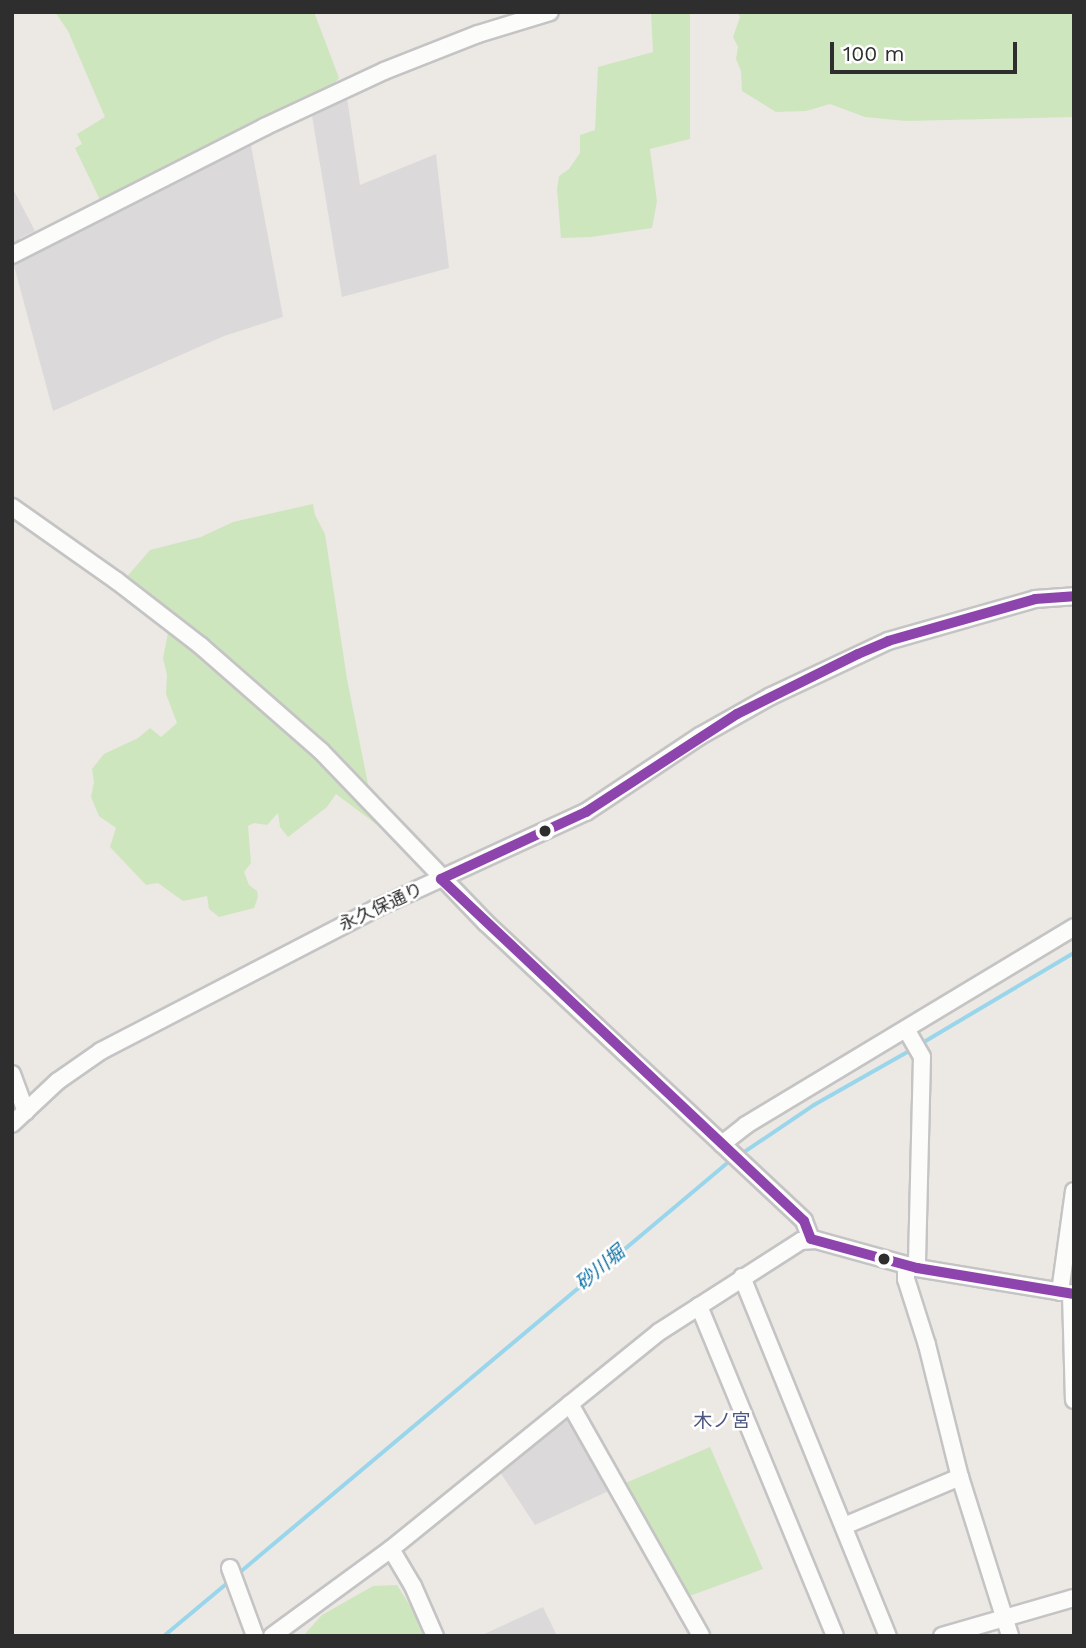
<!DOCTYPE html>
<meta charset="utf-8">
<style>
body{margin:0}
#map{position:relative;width:1086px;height:1648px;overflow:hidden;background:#ece8e4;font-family:"Work Sans","Noto Sans JP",sans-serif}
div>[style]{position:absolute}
.industrial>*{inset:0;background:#dcd9db}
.green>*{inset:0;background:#cee6be}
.stream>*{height:3.5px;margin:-1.75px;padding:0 1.75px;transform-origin:1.75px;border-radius:1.75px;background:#99d6ec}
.roads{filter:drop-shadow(2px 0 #c5c4c5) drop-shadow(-2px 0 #c5c4c5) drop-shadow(0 2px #c5c4c5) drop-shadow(0 -2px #c5c4c5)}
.minor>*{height:16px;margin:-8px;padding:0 8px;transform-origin:8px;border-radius:8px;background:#fcfcfb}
.bus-1>*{height:10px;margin:-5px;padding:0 5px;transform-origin:5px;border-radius:5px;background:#8e44ad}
.dots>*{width:19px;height:19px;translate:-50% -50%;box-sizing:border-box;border:4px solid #fff;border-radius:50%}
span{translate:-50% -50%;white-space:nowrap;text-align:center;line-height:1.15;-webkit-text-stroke:5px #fff;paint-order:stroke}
.street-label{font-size:18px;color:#2e2e2e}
.water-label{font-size:19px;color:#0d6fa3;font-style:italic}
.neighbourhood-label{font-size:19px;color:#4d5680}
.frame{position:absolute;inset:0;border:14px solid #2e2e2e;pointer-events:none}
.scale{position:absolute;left:830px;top:42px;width:187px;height:32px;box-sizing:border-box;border:4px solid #2e2e2e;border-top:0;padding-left:9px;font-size:21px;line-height:24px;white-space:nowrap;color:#2e2e2e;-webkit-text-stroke:5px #fff;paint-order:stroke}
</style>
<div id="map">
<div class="industrial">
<div style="clip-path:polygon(346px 91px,360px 185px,436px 154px,449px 268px,342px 297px,311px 110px)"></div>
<div style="clip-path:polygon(250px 140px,283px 317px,224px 336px,53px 411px,13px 262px)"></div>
<div style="clip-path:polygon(12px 187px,35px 231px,20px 238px,18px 246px,12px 250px)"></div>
<div style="clip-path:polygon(566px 1419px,575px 1420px,613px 1489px,535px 1525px,500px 1472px)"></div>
<div style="clip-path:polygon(543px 1607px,557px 1636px,480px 1636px)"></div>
</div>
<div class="green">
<div style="clip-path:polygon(55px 12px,314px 12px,339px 78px,328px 90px,250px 124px,129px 189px,100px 200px,75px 148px,82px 144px,77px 134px,105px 117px,68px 31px)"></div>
<div style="clip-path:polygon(651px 12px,690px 13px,690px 139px,650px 149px,657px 201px,652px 228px,591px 237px,561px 238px,557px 189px,559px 176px,569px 169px,580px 153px,580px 135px,595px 130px,598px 67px,653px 52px)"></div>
<div style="clip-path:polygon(737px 12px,1074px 12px,1074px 117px,906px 121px,865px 117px,830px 104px,806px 111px,776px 112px,742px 91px,741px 71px,736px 59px,738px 47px,733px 37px,740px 17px)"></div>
<div style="clip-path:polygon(313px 504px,315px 515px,325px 534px,347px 679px,376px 824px,336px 794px,327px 807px,288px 837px,280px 827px,278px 813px,267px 825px,254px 823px,248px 826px,251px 863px,244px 872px,249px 885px,257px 891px,258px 897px,254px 908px,219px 917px,209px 909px,207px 896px,183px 901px,158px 883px,146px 885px,110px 847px,116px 828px,99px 816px,91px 797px,94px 782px,92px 769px,104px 754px,138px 738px,150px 728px,161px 737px,177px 723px,166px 694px,167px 675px,163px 658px,168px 633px,161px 609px,124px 580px,150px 550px,201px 537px,233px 522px)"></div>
<div style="clip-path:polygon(710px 1447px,763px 1569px,687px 1597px,623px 1484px)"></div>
<div style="clip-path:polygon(397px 1585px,416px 1615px,423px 1636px,303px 1636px,322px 1615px,373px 1586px)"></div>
</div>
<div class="stream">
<div style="left:919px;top:1045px;width:180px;rotate:-30.7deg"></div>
<div style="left:740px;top:1155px;width:89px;rotate:-34deg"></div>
<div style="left:814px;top:1105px;width:114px;rotate:-29.5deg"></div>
<div style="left:238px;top:1574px;width:644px;rotate:-40.02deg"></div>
<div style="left:164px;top:1636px;width:86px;rotate:-39.8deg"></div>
</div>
<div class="roads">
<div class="minor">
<div style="left:12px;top:255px;width:283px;rotate:-26.9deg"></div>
<div style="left:264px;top:127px;width:132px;rotate:-25deg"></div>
<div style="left:384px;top:71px;width:101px;rotate:-21.5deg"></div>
<div style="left:478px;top:34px;width:75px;rotate:-17deg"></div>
<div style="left:12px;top:507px;width:128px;rotate:35.2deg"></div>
<div style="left:117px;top:581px;width:106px;rotate:37.7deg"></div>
<div style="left:201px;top:646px;width:159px;rotate:41.2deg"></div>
<div style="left:321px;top:751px;width:237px;rotate:46.2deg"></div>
<div style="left:485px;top:922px;width:437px;rotate:43.1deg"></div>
<div style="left:804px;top:1221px;width:19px;rotate:69deg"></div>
<div style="left:906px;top:1029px;width:32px;rotate:60deg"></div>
<div style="left:922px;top:1057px;width:211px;rotate:91.4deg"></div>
<div style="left:12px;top:1074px;width:40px;rotate:69.8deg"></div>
<div style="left:12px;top:1124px;width:63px;rotate:-43.1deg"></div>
<div style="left:58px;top:1081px;width:52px;rotate:-34.9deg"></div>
<div style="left:101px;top:1051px;width:311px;rotate:-27.4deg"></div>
<div style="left:377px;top:908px;width:230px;rotate:-24.7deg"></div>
<div style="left:586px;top:812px;width:137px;rotate:-33.7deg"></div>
<div style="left:700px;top:736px;width:81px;rotate:-29.4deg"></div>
<div style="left:771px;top:696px;width:129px;rotate:-25.2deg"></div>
<div style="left:888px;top:641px;width:153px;rotate:-15.9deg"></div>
<div style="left:1035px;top:599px;width:39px;rotate:-4deg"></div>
<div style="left:722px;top:1144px;width:31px;rotate:-38deg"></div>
<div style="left:746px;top:1125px;width:383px;rotate:-31.1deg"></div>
<div style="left:906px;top:1265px;width:14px;rotate:90deg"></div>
<div style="left:906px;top:1279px;width:69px;rotate:72.3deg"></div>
<div style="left:927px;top:1345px;width:136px;rotate:76deg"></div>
<div style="left:960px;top:1477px;width:167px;rotate:72.5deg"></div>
<div style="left:742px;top:1277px;width:388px;rotate:67.9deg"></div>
<div style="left:1060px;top:1292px;width:102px;rotate:-82.1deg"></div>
<div style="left:1071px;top:1294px;width:106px;rotate:88.4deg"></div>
<div style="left:699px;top:1306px;width:357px;rotate:67.6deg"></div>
<div style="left:570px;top:1404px;width:266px;rotate:60.5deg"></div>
<div style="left:844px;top:1526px;width:126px;rotate:-22.9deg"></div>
<div style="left:391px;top:1549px;width:43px;rotate:59.3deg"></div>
<div style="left:413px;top:1586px;width:55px;rotate:66.3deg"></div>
<div style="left:230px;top:1568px;width:72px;rotate:69.8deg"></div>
<div style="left:272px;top:1636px;width:147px;rotate:-36.2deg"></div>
<div style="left:391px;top:1549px;width:345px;rotate:-39deg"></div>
<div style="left:659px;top:1332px;width:169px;rotate:-32.7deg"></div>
<div style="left:801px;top:1241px;width:15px;rotate:-4deg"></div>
<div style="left:816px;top:1240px;width:105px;rotate:15.5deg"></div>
<div style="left:917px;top:1268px;width:159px;rotate:9.4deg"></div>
<div style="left:942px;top:1636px;width:137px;rotate:-16.1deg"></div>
</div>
</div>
<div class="bus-1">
<div style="left:441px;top:879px;width:160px;rotate:-24.8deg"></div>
<div style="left:586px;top:812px;width:180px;rotate:-33deg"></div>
<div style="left:737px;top:714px;width:135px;rotate:-26.4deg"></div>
<div style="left:858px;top:654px;width:33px;rotate:-23deg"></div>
<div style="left:888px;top:641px;width:153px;rotate:-15.9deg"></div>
<div style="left:1035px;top:599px;width:39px;rotate:-4deg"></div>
<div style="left:441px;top:879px;width:499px;rotate:43.3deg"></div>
<div style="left:804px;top:1221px;width:19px;rotate:69deg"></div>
<div style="left:811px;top:1239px;width:110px;rotate:15.3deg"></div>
<div style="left:917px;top:1268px;width:159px;rotate:9.4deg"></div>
</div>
<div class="dots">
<div style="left:545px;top:831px;background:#2e2e2e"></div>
<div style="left:884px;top:1259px;background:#2e2e2e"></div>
</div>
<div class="street-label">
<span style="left:381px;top:907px;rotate:-25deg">永久保通り</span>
</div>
<div class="water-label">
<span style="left:600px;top:1268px;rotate:-40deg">砂川堀</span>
</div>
<div class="neighbourhood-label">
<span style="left:722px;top:1421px">木ノ宮</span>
</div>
<div class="frame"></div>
<div class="scale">100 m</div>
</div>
